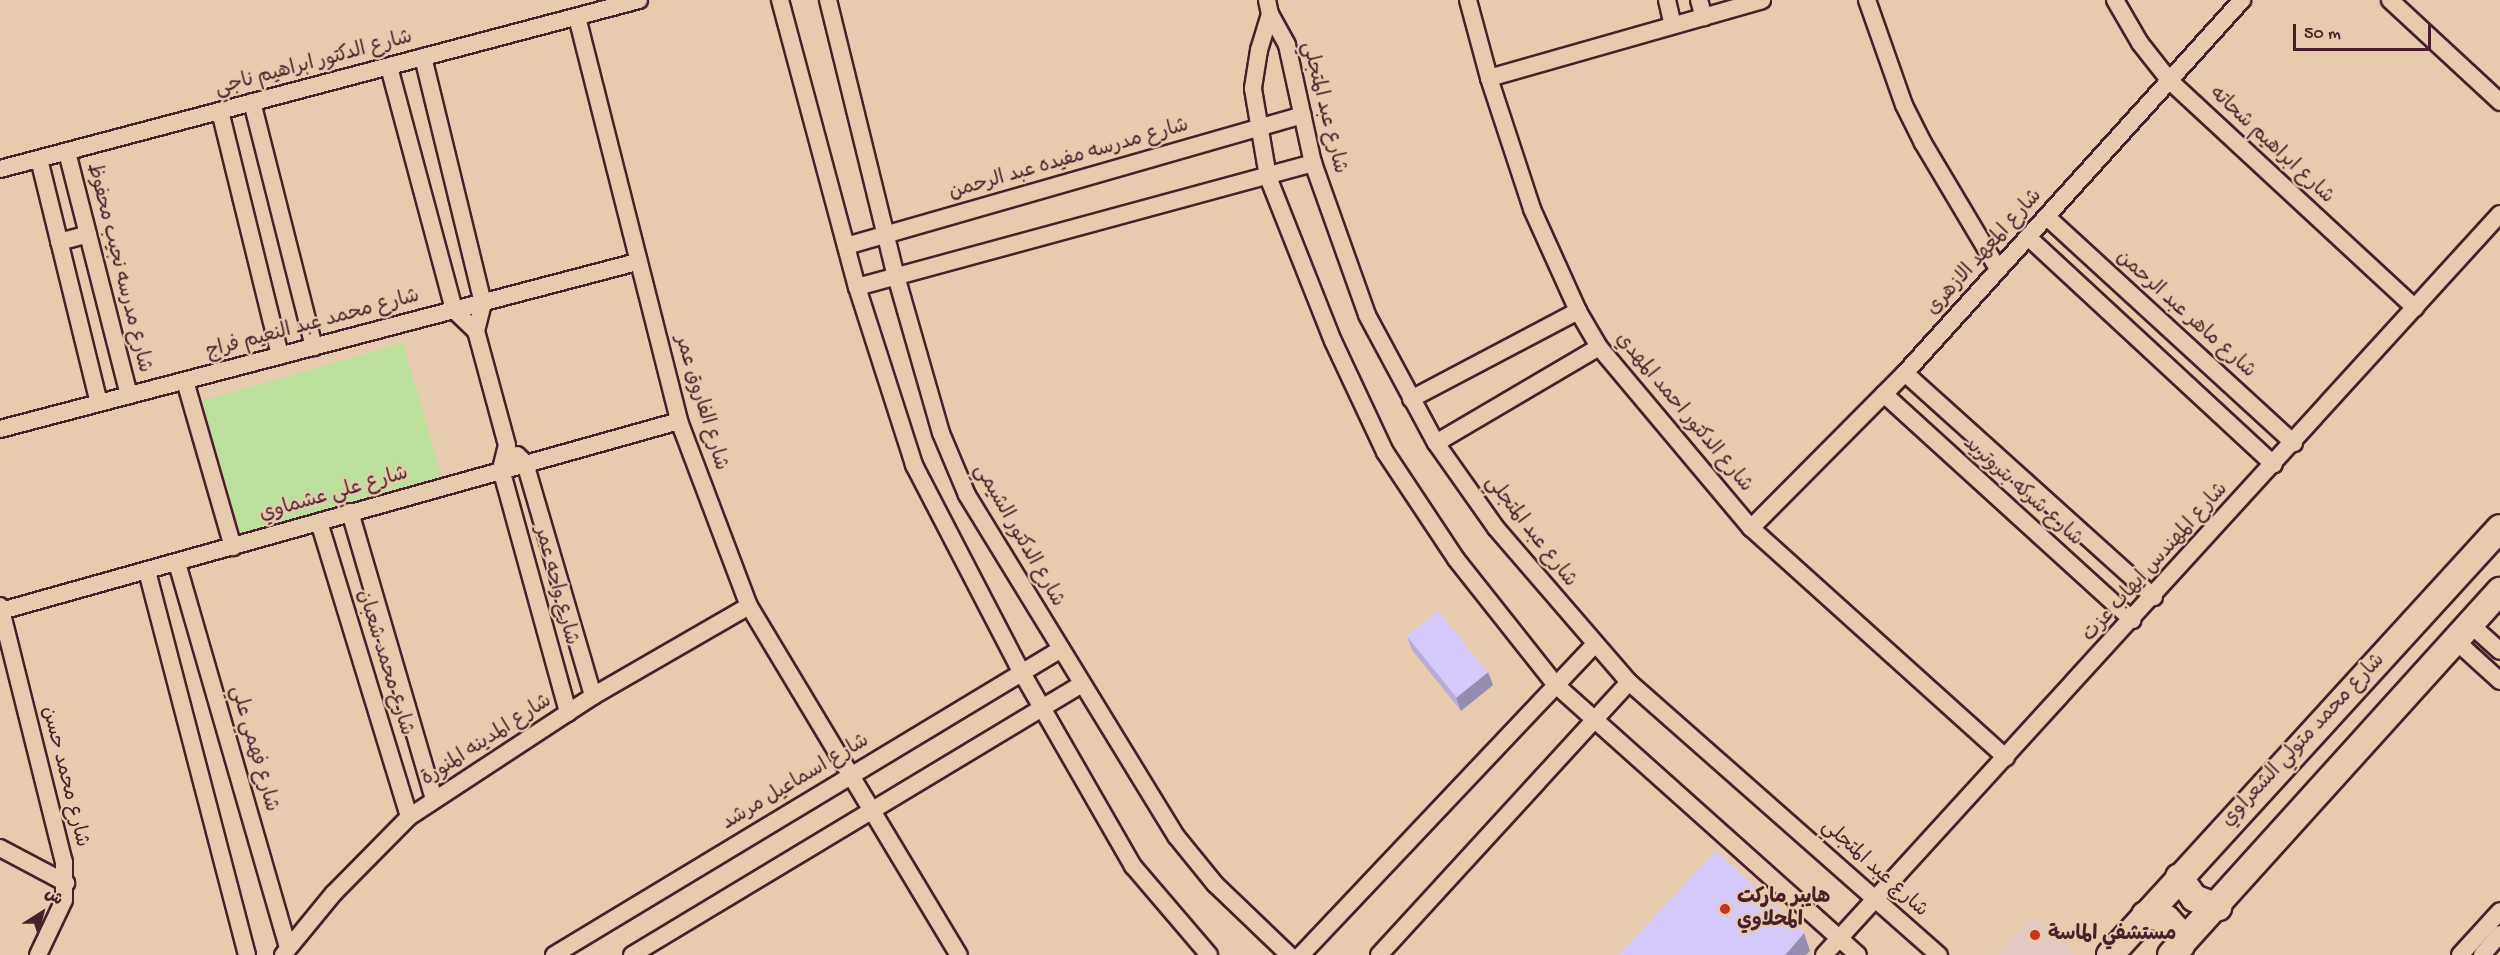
<!DOCTYPE html>
<meta charset="utf-8">
<style>
body{margin:0}
#map{position:relative;width:2500px;height:955px;overflow:hidden;background:#e6cbae;font-family:"Gochi Hand","Playpen Sans Arabic",sans-serif}
div>[style]{position:absolute}
.built>*{inset:0;background:#e1cac5}
.green>*{inset:0;background:#bbe09b;transform-origin:0 0}
.roads{filter:drop-shadow(2px 0 #4a1f2b) drop-shadow(-2px 0 #4a1f2b) drop-shadow(0 2px #4a1f2b) drop-shadow(0 -2px #4a1f2b)}
.street>*{height:16px;margin:-8px;padding:0 8px;transform-origin:8px;border-radius:8px;background:#e6cbae}
.primary>*{height:26px;margin:-13px;padding:0 13px;transform-origin:13px;border-radius:13px;background:#e6cbae}
.wall>*{inset:0;background:#b7add8}
.shaded-wall>*{inset:0;background:#958db0}
.building>*{inset:0;background:#d5c9fb;transform-origin:0 0}
.dots>*{width:16px;height:16px;translate:-50% -50%;box-sizing:border-box;border:3px solid #e6cbae;border-radius:50%}
span{translate:-50% -50%;white-space:nowrap;text-align:center;line-height:1.15;-webkit-text-stroke:4.5px #e6cbae;paint-order:stroke}
.street-label{font-size:20px;color:#4a1f2b}
.poi-label{font-size:20px;color:#4a1f2b;font-weight:700}
.left{translate:0 -50%;text-align:left}
.north{position:absolute;left:12px;top:883px;width:60px;height:60px;-webkit-text-stroke:4px #e6cbae;paint-order:stroke;rotate:36deg;font-size:16px;font-weight:700;line-height:24px;text-align:center;color:#4a1f2b}
.north::after{content:'';display:block;margin:auto;width:21px;height:27px;background:#4a1f2b;clip-path:polygon(50% 0,100% 100%,50% 72%,0 100%)}
.scale{position:absolute;left:2293px;top:24px;width:138px;height:27px;box-sizing:border-box;border:3px solid #4a1f2b;border-top:0;padding-left:8px;font-size:18px;line-height:21px;white-space:nowrap;color:#4a1f2b;-webkit-text-stroke:4px #e6cbae;paint-order:stroke}
</style>
<div id="map">
<div class="built">
<div style="clip-path:polygon(2033px 916px,2077px 955px,1998px 955px)"></div>
</div>
<div class="green">
<div style="left:403px;top:343px;width:139px;height:214px;rotate:74deg"></div>
</div>
<div class="roads">
<div class="street">
<div style="left:780px;top:0;width:297px;rotate:75deg"></div>
<div style="left:857px;top:287px;width:187px;rotate:72.2deg"></div>
<div style="left:914px;top:465px;width:234px;rotate:62.6deg"></div>
<div style="left:1022px;top:673px;width:223px;rotate:60.1deg"></div>
<div style="left:1133px;top:866px;width:117px;rotate:49.5deg"></div>
<div style="left:828px;top:0;width:284px;rotate:76.2deg"></div>
<div style="left:896px;top:276px;width:163px;rotate:74deg"></div>
<div style="left:941px;top:433px;width:67px;rotate:67.2deg"></div>
<div style="left:967px;top:495px;width:400px;rotate:58.5deg"></div>
<div style="left:1176px;top:836px;width:62px;rotate:50.9deg"></div>
<div style="left:1215px;top:884px;width:103px;rotate:43.8deg"></div>
<div style="left:1267px;top:0;width:14px;rotate:78deg"></div>
<div style="left:1270px;top:14px;width:35px;rotate:61deg"></div>
<div style="left:1287px;top:45px;width:121px;rotate:77.6deg"></div>
<div style="left:1313px;top:163px;width:161px;rotate:70.4deg"></div>
<div style="left:1367px;top:315px;width:145px;rotate:61.7deg"></div>
<div style="left:1436px;top:443px;width:104px;rotate:54.8deg"></div>
<div style="left:1496px;top:528px;width:203px;rotate:49.2deg"></div>
<div style="left:1629px;top:682px;width:413px;rotate:41.4deg"></div>
<div style="left:1468px;top:0;width:81px;rotate:74.9deg"></div>
<div style="left:1489px;top:78px;width:138px;rotate:71.8deg"></div>
<div style="left:1532px;top:209px;width:112px;rotate:65.7deg"></div>
<div style="left:1578px;top:311px;width:42px;rotate:59.7deg"></div>
<div style="left:1599px;top:347px;width:236px;rotate:50deg"></div>
<div style="left:1751px;top:528px;width:343px;rotate:42deg"></div>
<div style="left:1667px;top:0;width:26px;rotate:77deg"></div>
<div style="left:1699px;top:0;width:18px;rotate:74deg"></div>
<div style="left:1867px;top:0;width:111px;rotate:70.6deg"></div>
<div style="left:1904px;top:105px;width:42px;rotate:63.4deg"></div>
<div style="left:1923px;top:143px;width:147px;rotate:59.2deg"></div>
<div style="left:2115px;top:0;width:50px;rotate:59.8deg"></div>
<div style="left:2140px;top:43px;width:48px;rotate:51.7deg"></div>
<div style="left:2170px;top:81px;width:334px;rotate:42.8deg"></div>
<div style="left:2390px;top:0;width:150px;rotate:42.8deg"></div>
<div style="left:1270px;top:14px;width:38px;rotate:107deg"></div>
<div style="left:1259px;top:50px;width:39px;rotate:99deg"></div>
<div style="left:1253px;top:89px;width:89px;rotate:80.3deg"></div>
<div style="left:1268px;top:177px;width:176px;rotate:68.4deg"></div>
<div style="left:1333px;top:341px;width:123px;rotate:64.9deg"></div>
<div style="left:1385px;top:452px;width:128px;rotate:56.4deg"></div>
<div style="left:1456px;top:559px;width:161px;rotate:51.6deg"></div>
<div style="left:1556px;top:685px;width:405px;rotate:41.8deg"></div>
<div style="left:577px;top:17px;width:417px;rotate:75.8deg"></div>
<div style="left:679px;top:421px;width:198px;rotate:69.3deg"></div>
<div style="left:749px;top:606px;width:407px;rotate:59deg"></div>
<div style="left:423px;top:57px;width:253px;rotate:76.3deg"></div>
<div style="left:483px;top:303px;width:29px;rotate:104deg"></div>
<div style="left:476px;top:331px;width:118px;rotate:74.8deg"></div>
<div style="left:507px;top:445px;width:25px;rotate:104deg"></div>
<div style="left:501px;top:469px;width:253px;rotate:74.6deg"></div>
<div style="left:389px;top:67px;width:252px;rotate:75deg"></div>
<div style="left:454px;top:310px;width:30px;rotate:44deg"></div>
<div style="left:1489px;top:78px;width:284px;rotate:-15.9deg"></div>
<div style="left:252px;top:102px;width:253px;rotate:75.8deg"></div>
<div style="left:220px;top:111px;width:252px;rotate:76.2deg"></div>
<div style="left:67px;top:152px;width:251px;rotate:75.7deg"></div>
<div style="left:39px;top:159px;width:251px;rotate:76.2deg"></div>
<div style="left:0;top:169px;width:661px;rotate:-14.81deg"></div>
<div style="left:2047px;top:217px;width:335px;rotate:42.5deg"></div>
<div style="left:2028px;top:237px;width:335px;rotate:42.8deg"></div>
<div style="left:59px;top:242px;width:30px;rotate:-15deg"></div>
<div style="left:846px;top:246px;width:475px;rotate:-16deg"></div>
<div style="left:857px;top:287px;width:473px;rotate:-15.2deg"></div>
<div style="left:1905px;top:373px;width:335px;rotate:42deg"></div>
<div style="left:185px;top:381px;width:173px;rotate:73.9deg"></div>
<div style="left:1884px;top:394px;width:336px;rotate:42.3deg"></div>
<div style="left:1411px;top:399px;width:189px;rotate:-27.8deg"></div>
<div style="left:0;top:429px;width:659px;rotate:-14.69deg"></div>
<div style="left:1436px;top:443px;width:189px;rotate:-30.5deg"></div>
<div style="left:517px;top:455px;width:11px;rotate:45deg"></div>
<div style="left:525px;top:463px;width:243px;rotate:73.7deg"></div>
<div style="left:350px;top:512px;width:299px;rotate:73.7deg"></div>
<div style="left:319px;top:522px;width:308px;rotate:73deg"></div>
<div style="left:1751px;top:528px;width:218px;rotate:-45.2deg"></div>
<div style="left:1905px;top:373px;width:503px;rotate:-47.9deg"></div>
<div style="left:177px;top:563px;width:400px;rotate:73.9deg"></div>
<div style="left:147px;top:571px;width:397px;rotate:75.4deg"></div>
<div style="left:0;top:606px;width:264px;rotate:76deg"></div>
<div style="left:64px;top:862px;width:38px;rotate:90deg"></div>
<div style="left:64px;top:900px;width:61px;rotate:115.3deg"></div>
<div style="left:1px;top:611px;width:704px;rotate:-15.65deg"></div>
<div style="left:2470px;top:624px;width:40px;rotate:42deg"></div>
<div style="left:2455px;top:640px;width:61px;rotate:42.3deg"></div>
<div style="left:0;top:848px;width:75px;rotate:27.9deg"></div>
<div style="left:283px;top:955px;width:80px;rotate:-50.6deg"></div>
<div style="left:334px;top:893px;width:107px;rotate:-45.4deg"></div>
<div style="left:409px;top:817px;width:220px;rotate:-33.3deg"></div>
<div style="left:593px;top:696px;width:180px;rotate:-30deg"></div>
<div style="left:554px;top:955px;width:592px;rotate:-31.11deg"></div>
<div style="left:632px;top:955px;width:525px;rotate:-31.06deg"></div>
<div style="left:1301px;top:955px;width:427px;rotate:-46.6deg"></div>
<div style="left:1379px;top:955px;width:370px;rotate:-47.5deg"></div>
<div style="left:1824px;top:955px;width:1003px;rotate:-47.63deg"></div>
<div style="left:2460px;top:955px;width:59px;rotate:-47.7deg"></div>
<div style="left:2482px;top:955px;width:28px;rotate:-49deg"></div>
</div>
<div class="primary">
<div style="left:2179px;top:877px;width:26px;rotate:54deg"></div>
<div style="left:2194px;top:898px;width:26px;rotate:21deg"></div>
<div style="left:2145px;top:915px;width:22px;rotate:10deg"></div>
<div style="left:2167px;top:919px;width:15px;rotate:48deg"></div>
<div style="left:2177px;top:930px;width:16px;rotate:75deg"></div>
<div style="left:2110px;top:955px;width:578px;rotate:-47.59deg"></div>
<div style="left:2171px;top:955px;width:491px;rotate:-47.9deg"></div>
</div>
</div>
<div class="wall">
<div style="clip-path:polygon(1407px 637px,1493px 685px,1461px 711px,1412px 650px)"></div>
</div>
<div class="shaded-wall">
<div style="clip-path:polygon(1488px 672px,1493px 685px,1461px 711px,1456px 697px)"></div>
<div style="clip-path:polygon(1804px 933px,1810px 951px,1806px 955px,1785px 955px)"></div>
</div>
<div class="building">
<div style="left:1438px;top:611px;width:79px;height:40px;rotate:51deg"></div>
<div style="clip-path:polygon(1716px 851px,1804px 933px,1785px 955px,1618px 955px)"></div>
</div>
<div class="dots">
<div style="left:1725px;top:909px;background:#c8321e"></div>
<div style="left:2035px;top:935px;background:#c8321e"></div>
</div>
<div class="street-label">
<span style="left:314px;top:64px;rotate:-15deg">شارع الدكتور ابراهيم ناجي</span>
<span style="left:1323px;top:108px;rotate:76deg">شارع عبد المتجلي</span>
<span style="left:2271px;top:146px;rotate:43deg">شارع ابراهيم شحاته</span>
<span style="left:1069px;top:160px;rotate:-16deg">شارع مدرسه مفيده عبد الرحمن</span>
<span style="left:1985px;top:253px;rotate:-48deg">شارع المعهد الازهرى</span>
<span style="left:118px;top:268px;rotate:76deg">شارع مدرسه نجيب محفوظ</span>
<span style="left:2185px;top:315px;rotate:42deg">شارع ماهر عبد الرحمن</span>
<span style="left:313px;top:325px;rotate:-15deg">شارع محمد عبد النعيم فراج</span>
<span style="left:700px;top:403px;rotate:73deg">شارع الفاروق عمر</span>
<span style="left:1683px;top:413px;rotate:50deg">شارع الدكتور احمد المهدي</span>
<span style="left:2022px;top:492px;rotate:42deg">شارع شركه بتروتريد</span>
<span style="left:334px;top:495px;rotate:-16deg">شارع علي عشماوي</span>
<span style="left:1530px;top:532px;rotate:52deg">شارع عبد المتجلي</span>
<span style="left:1018px;top:536px;rotate:60deg">شارع الدكتور الشيمي</span>
<span style="left:2156px;top:563px;rotate:-48deg">شارع المهندس ايهاب عزت</span>
<span style="left:555px;top:586px;rotate:75deg">شارع واحه عمر</span>
<span style="left:384px;top:663px;rotate:73deg">شارع محمد شعبان</span>
<span style="left:487px;top:741px;rotate:-33deg">شارع المدينه المنورة</span>
<span style="left:2304px;top:741px;rotate:-47deg">شارع محمد متولي الشعراوي</span>
<span style="left:253px;top:749px;rotate:74deg">شارع فهمي علي</span>
<span style="left:64px;top:777px;rotate:76deg">شارع محمد حسن</span>
<span style="left:796px;top:783px;rotate:-31deg">شارع اسماعيل مرشد</span>
<span style="left:1874px;top:869px;rotate:42deg">شارع عبد المتجلي</span>
</div>
<div class="poi-label">
<span class="left" style="left:1737px;top:910px">هايبر ماركت<br>المحلاوي</span>
<span class="left" style="left:2048px;top:935px">مستشفي الماسة</span>
</div>
<div class="north">ش</div>
<div class="scale">50 m</div>
</div>
